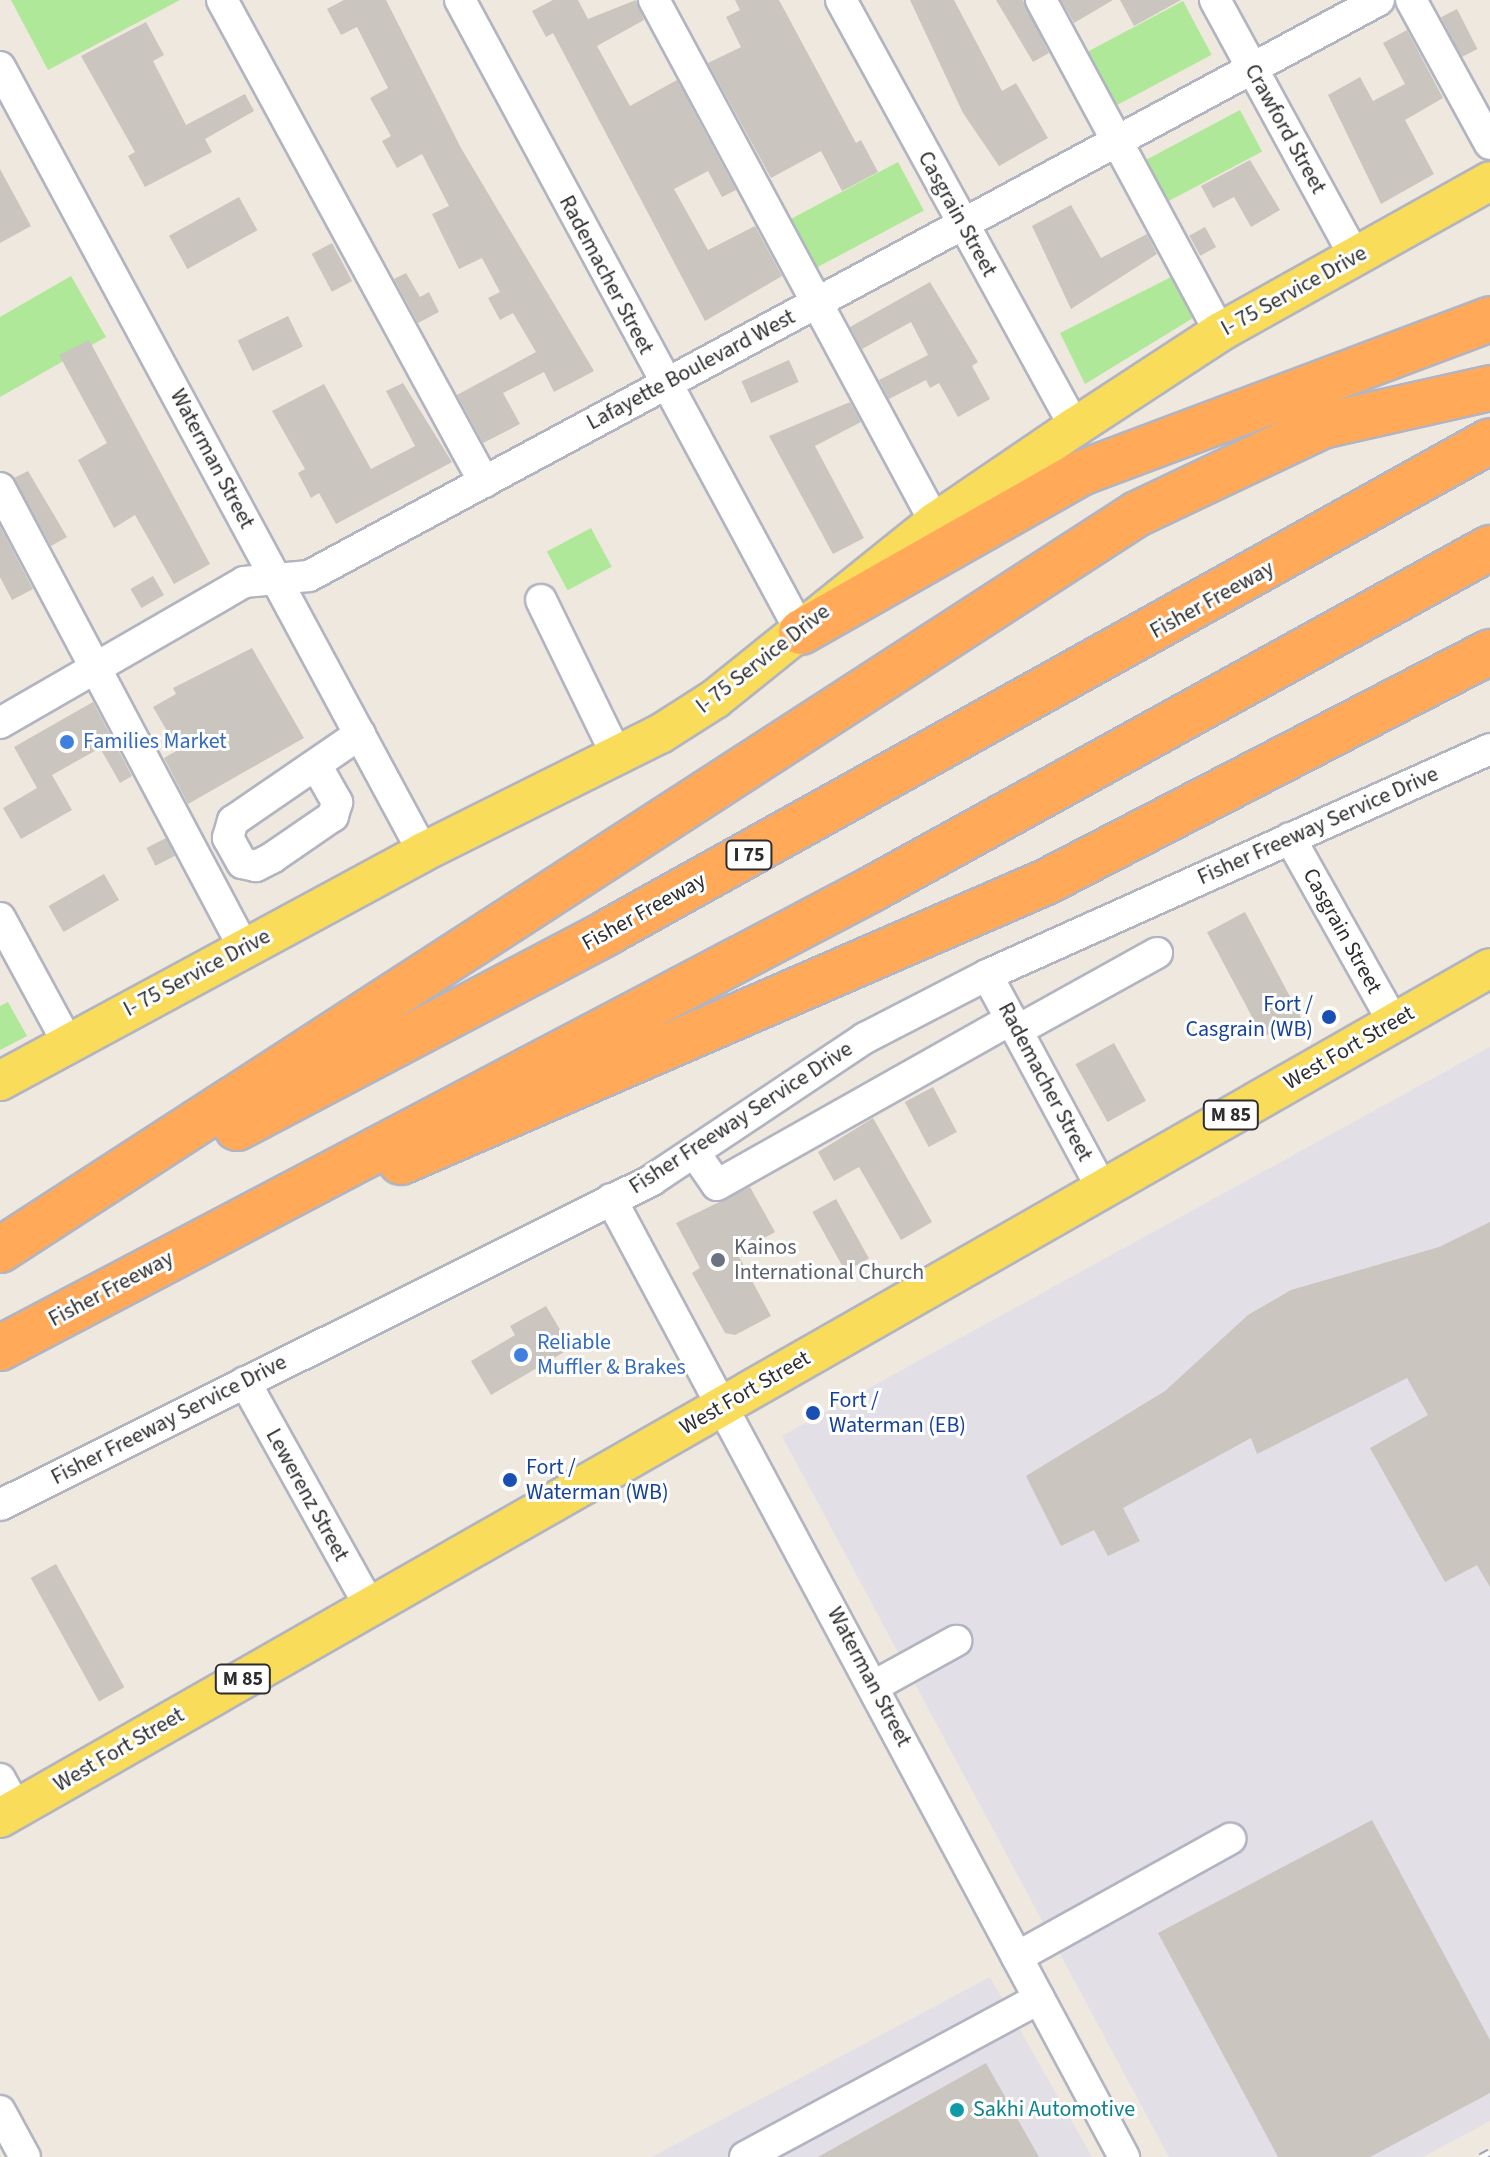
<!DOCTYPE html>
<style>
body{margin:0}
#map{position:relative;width:1490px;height:2157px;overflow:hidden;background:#efe8de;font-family:"Source Sans 3",sans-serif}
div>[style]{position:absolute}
.industrial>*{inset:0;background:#e2dfe7}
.green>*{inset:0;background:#afe898;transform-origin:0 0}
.building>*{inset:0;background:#cac5be;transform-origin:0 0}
.roads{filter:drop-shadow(2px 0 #b2b4c1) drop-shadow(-2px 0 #b2b4c1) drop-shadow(0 2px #b2b4c1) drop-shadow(0 -2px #b2b4c1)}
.minor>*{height:30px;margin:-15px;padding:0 15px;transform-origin:15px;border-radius:15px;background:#fff}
.major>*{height:38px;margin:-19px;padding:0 19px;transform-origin:19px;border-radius:19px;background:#f9dc59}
.highway>*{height:44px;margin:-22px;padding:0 22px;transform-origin:22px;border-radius:22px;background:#ffa959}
.rail>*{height:9px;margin-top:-4.5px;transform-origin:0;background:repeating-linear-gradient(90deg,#fff 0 18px,#a0a3b8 0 36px);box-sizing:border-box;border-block:2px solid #a0a3b8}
.dots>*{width:22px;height:22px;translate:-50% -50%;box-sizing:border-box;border:4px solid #fff;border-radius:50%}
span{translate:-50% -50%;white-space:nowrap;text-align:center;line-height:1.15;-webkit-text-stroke:6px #fff;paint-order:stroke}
.shield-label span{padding:2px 6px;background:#fff;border:2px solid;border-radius:6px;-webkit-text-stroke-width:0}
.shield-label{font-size:20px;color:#2d2d2d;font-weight:700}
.street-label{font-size:22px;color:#2d2d2d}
.shop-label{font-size:22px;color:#366cbe}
.left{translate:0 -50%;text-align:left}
.transit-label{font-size:22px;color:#164399}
.right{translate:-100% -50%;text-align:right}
.worship-label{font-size:22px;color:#5b616d}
.culture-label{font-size:22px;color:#0d838f}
</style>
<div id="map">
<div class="industrial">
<div style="clip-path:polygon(1490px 1047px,1490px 2121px,1423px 2157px,1169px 2157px,782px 1436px)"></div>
<div style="clip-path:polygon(990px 1977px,1092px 2157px,652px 2157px)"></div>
</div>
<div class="green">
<div style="clip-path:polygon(11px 0,180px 0,48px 70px)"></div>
<div style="left:1183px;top:1px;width:61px;height:115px;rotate:62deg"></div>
<div style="left:1240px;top:110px;width:47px;height:112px;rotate:62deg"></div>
<div style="left:898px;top:162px;width:55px;height:124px;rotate:62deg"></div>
<div style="clip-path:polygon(1177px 274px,1198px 315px,1085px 384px,1060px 333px)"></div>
<div style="clip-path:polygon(71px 276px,106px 337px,0 397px,0 317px)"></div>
<div style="left:591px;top:528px;width:44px;height:50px;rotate:62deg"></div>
<div style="clip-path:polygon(8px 1002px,27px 1036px,0 1050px,0 1006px)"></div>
</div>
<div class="building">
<div style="clip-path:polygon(344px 0,386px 0,461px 148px,594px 371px,554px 392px,544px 372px,503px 393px,520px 424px,483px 443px,457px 395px,536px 352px,513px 313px,500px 320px,488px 298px,500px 292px,482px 258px,459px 269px,432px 214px,449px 206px,422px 154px,397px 168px,382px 141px,391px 136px,370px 98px,388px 88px,357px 27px,341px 35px,327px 9px)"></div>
<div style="clip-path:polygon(553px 0,578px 0,588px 19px,636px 0,644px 20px,597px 46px,630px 106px,677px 80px,736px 190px,722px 197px,708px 171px,674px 189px,708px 250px,755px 226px,782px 276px,705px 321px,553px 33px,546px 37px,532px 11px)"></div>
<div style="clip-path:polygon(735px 0,779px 0,856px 143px,861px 140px,878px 172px,842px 191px,821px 151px,771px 178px,708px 63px,741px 47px,726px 17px,740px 10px)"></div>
<div style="clip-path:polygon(910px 0,954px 0,1002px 91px,1016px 83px,1048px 138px,999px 166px,963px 113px)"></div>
<div style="clip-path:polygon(996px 0,1023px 0,1049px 53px,1033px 62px)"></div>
<div style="clip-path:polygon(1061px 0,1113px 0,1074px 23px)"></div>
<div style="clip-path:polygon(1120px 0,1181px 0,1134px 26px)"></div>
<div style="left:1457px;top:9px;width:45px;height:18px;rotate:63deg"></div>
<div style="clip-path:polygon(146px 22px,164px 55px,153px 61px,186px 125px,245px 94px,254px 111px,205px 139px,212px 152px,145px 187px,128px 156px,135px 152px,81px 56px)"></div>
<div style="clip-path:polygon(1407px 30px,1443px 98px,1405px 120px,1434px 174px,1381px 204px,1328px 95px,1360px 77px,1373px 101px,1405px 84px,1383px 43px)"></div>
<div style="clip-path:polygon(1250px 160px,1280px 210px,1251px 227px,1234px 197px,1213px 208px,1201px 186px)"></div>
<div style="clip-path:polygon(0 169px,31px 226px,0 243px)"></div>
<div style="left:239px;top:197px;width:38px;height:80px;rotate:61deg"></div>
<div style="clip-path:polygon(1071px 205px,1101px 258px,1147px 234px,1157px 254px,1071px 309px,1032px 226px)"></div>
<div style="left:1205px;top:227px;width:23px;height:18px;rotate:61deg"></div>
<div style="left:332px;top:243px;width:43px;height:23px;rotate:62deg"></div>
<div style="clip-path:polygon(406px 273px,420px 297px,429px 292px,439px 312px,418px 323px,394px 279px)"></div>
<div style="clip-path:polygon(930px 282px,978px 362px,972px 366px,990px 399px,958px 417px,939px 383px,930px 388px,926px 380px,889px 399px,879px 380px,928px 355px,911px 322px,862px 349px,850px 327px)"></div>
<div style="left:288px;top:316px;width:34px;height:56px;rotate:64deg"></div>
<div style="clip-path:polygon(89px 340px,210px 564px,174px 584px,135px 515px,114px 528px,78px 460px,107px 443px,59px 355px)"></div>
<div style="left:789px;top:360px;width:24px;height:52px;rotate:66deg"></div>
<div style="clip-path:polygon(403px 383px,452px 462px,336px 524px,319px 493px,311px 498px,298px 473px,305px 469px,272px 411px,324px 384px,371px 469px,415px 446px,386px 391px)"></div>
<div style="clip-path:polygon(850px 402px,861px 422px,815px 446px,864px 538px,833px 554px,769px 436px)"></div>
<div style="clip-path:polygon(28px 471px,67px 537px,51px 546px,14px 478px)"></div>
<div style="clip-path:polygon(0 526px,33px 589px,12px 600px,0 577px)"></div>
<div style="left:153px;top:576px;width:22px;height:26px;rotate:60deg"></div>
<div style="clip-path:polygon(252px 648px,304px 738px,188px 804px,164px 758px,178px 750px,153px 707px,176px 694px,173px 688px)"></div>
<div style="clip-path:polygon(93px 702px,132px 776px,120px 783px,100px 748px,52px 775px,72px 810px,21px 839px,3px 808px,37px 788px,14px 747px)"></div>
<div style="left:166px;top:838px;width:20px;height:22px;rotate:63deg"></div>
<div style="left:104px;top:874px;width:30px;height:64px;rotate:60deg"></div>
<div style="left:1245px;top:912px;width:119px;height:43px;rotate:62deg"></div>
<div style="left:1114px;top:1043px;width:66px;height:44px;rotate:61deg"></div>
<div style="left:933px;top:1087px;width:51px;height:32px;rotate:62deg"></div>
<div style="clip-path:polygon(873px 1118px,932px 1222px,901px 1240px,859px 1167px,834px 1181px,818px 1152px)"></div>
<div style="clip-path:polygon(750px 1187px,775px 1232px,737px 1253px,771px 1316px,735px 1335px,725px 1333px,692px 1273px,700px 1268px,676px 1223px)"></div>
<div style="left:836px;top:1199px;width:68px;height:27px;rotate:61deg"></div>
<div style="clip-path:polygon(1490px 1222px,1490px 1587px,1477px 1565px,1445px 1582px,1370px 1448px,1428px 1415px,1407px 1378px,1257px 1454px,1251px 1438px,1123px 1508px,1140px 1541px,1108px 1556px,1094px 1530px,1061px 1546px,1026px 1476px,1165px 1391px,1248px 1315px,1291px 1290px,1439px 1247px)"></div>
<div style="clip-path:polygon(546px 1306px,571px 1348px,491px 1395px,471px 1361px,515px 1335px,510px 1326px)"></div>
<div style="left:56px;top:1564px;width:141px;height:29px;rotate:61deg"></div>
<div style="clip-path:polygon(1372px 1820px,1490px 2040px,1490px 2093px,1370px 2157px,1278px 2157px,1158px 1933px)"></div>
<div style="clip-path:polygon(986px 2063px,1039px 2157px,818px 2157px)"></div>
</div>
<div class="roads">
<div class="minor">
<div style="left:222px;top:0;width:549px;rotate:61.47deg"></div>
<div style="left:460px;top:0;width:718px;rotate:61.65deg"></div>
<div style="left:654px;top:0;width:593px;rotate:61.71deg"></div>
<div style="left:841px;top:0;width:487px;rotate:61.3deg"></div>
<div style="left:1041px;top:0;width:377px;rotate:61.7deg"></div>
<div style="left:1215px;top:0;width:293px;rotate:61.4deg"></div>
<div style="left:1411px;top:0;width:164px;rotate:61.3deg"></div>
<div style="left:0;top:67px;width:892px;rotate:61.68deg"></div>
<div style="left:0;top:488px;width:521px;rotate:62.06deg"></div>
<div style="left:541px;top:600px;width:174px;rotate:64deg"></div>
<div style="left:0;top:723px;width:282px;rotate:-30deg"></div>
<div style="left:244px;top:582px;width:65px;rotate:-5.3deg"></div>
<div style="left:309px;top:576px;width:1215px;rotate:-28.29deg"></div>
<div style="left:316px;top:765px;width:43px;rotate:60.4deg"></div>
<div style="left:337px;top:802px;width:15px;rotate:106deg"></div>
<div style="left:333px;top:816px;width:74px;rotate:145.5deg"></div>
<div style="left:272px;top:858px;width:18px;rotate:153deg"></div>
<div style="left:256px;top:866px;width:14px;rotate:-168deg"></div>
<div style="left:242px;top:863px;width:29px;rotate:-119deg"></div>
<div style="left:228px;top:838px;width:18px;rotate:-74deg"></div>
<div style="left:233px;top:821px;width:154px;rotate:-34.4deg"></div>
<div style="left:1290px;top:838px;width:212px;rotate:60.7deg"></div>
<div style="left:0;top:918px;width:142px;rotate:61.5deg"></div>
<div style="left:987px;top:975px;width:243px;rotate:61.7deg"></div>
<div style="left:1018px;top:1030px;width:159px;rotate:-29deg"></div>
<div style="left:694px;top:1152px;width:40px;rotate:55.1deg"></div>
<div style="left:717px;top:1185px;width:338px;rotate:-29.4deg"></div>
<div style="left:611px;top:1199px;width:1087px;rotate:61.83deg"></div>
<div style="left:245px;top:1382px;width:257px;rotate:60.9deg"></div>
<div style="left:0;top:1505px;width:729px;rotate:-26.49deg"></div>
<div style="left:652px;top:1180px;width:256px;rotate:-33.7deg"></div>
<div style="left:865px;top:1038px;width:137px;rotate:-27.3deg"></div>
<div style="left:987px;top:975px;width:551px;rotate:-24.19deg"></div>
<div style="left:874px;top:1686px;width:94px;rotate:-28.8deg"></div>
<div style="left:0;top:1779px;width:33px;rotate:61deg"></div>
<div style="left:1017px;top:1957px;width:244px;rotate:-29deg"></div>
<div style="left:0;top:2111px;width:52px;rotate:61.5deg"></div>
<div style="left:745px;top:2157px;width:334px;rotate:-28.3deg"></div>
</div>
<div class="major">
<div style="left:0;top:1081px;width:481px;rotate:-28.4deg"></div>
<div style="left:423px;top:852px;width:265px;rotate:-26.5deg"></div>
<div style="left:660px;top:734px;width:65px;rotate:-32.5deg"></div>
<div style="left:715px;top:699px;width:282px;rotate:-38.8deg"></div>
<div style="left:935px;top:522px;width:169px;rotate:-34.2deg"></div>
<div style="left:1075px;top:427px;width:173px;rotate:-33.2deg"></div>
<div style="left:1220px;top:332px;width:309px;rotate:-29.2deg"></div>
<div style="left:0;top:1818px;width:1715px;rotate:-29.7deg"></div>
</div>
<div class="highway">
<div style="left:801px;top:632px;width:322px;rotate:-29.6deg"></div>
<div style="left:1081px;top:473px;width:437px;rotate:-20.6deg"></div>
<div style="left:237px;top:1128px;width:420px;rotate:-27.8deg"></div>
<div style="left:608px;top:932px;width:1009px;rotate:-29.1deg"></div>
<div style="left:401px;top:1162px;width:703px;rotate:-23.47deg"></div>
<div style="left:1046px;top:882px;width:500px;rotate:-27.38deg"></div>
<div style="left:0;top:1250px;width:1354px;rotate:-32.92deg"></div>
<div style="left:1137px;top:514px;width:205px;rotate:-25.4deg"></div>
<div style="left:1322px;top:426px;width:172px;rotate:-12.7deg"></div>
<div style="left:0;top:1348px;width:985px;rotate:-27.76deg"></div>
<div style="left:872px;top:889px;width:706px;rotate:-28.89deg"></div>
</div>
</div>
<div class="rail">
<div style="left:1481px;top:2157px;width:10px;rotate:-29deg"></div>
</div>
<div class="dots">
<div style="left:67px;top:742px;background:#3f7fe0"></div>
<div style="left:1329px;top:1017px;background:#1a4fb4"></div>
<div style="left:718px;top:1260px;background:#6b7280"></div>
<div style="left:521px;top:1355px;background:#3f7fe0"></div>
<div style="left:813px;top:1413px;background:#1a4fb4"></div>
<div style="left:510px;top:1480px;background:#1a4fb4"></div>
<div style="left:957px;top:2110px;background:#0f9aa8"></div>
</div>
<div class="shield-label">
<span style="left:749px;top:855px">I 75</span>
<span style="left:1231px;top:1115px">M 85</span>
<span style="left:243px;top:1679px">M 85</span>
</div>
<div class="street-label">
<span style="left:1285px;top:129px;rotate:61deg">Crawford Street</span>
<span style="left:957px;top:214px;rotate:61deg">Casgrain Street</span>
<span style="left:606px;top:275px;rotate:62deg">Rademacher Street</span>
<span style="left:1294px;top:291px;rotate:-29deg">I- 75 Service Drive</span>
<span style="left:691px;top:370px;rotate:-28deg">Lafayette Boulevard West</span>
<span style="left:212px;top:459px;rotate:62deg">Waterman Street</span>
<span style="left:1212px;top:600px;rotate:-29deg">Fisher Freeway</span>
<span style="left:763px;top:659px;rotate:-38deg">I- 75 Service Drive</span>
<span style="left:1318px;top:826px;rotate:-24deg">Fisher Freeway Service Drive</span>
<span style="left:644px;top:912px;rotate:-29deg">Fisher Freeway</span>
<span style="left:1342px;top:931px;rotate:61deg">Casgrain Street</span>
<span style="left:197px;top:973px;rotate:-28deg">I- 75 Service Drive</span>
<span style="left:1349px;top:1048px;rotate:-30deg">West Fort Street</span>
<span style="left:1045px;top:1082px;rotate:62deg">Rademacher Street</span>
<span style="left:741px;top:1118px;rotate:-33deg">Fisher Freeway Service Drive</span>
<span style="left:111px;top:1289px;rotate:-28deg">Fisher Freeway</span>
<span style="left:745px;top:1393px;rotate:-30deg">West Fort Street</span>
<span style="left:169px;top:1420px;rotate:-27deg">Fisher Freeway Service Drive</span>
<span style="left:307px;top:1495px;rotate:61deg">Lewerenz Street</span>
<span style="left:869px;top:1677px;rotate:62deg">Waterman Street</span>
<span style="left:119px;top:1750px;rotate:-30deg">West Fort Street</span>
</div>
<div class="shop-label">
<span class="left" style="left:83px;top:742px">Families Market</span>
<span class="left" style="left:537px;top:1355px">Reliable<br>Muffler &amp; Brakes</span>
</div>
<div class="transit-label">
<span class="right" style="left:1313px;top:1017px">Fort /<br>Casgrain (WB)</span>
<span class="left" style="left:829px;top:1413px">Fort /<br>Waterman (EB)</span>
<span class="left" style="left:526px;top:1480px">Fort /<br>Waterman (WB)</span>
</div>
<div class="worship-label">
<span class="left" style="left:734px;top:1260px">Kainos<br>International Church</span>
</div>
<div class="culture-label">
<span class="left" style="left:973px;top:2110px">Sakhi Automotive</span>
</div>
</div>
